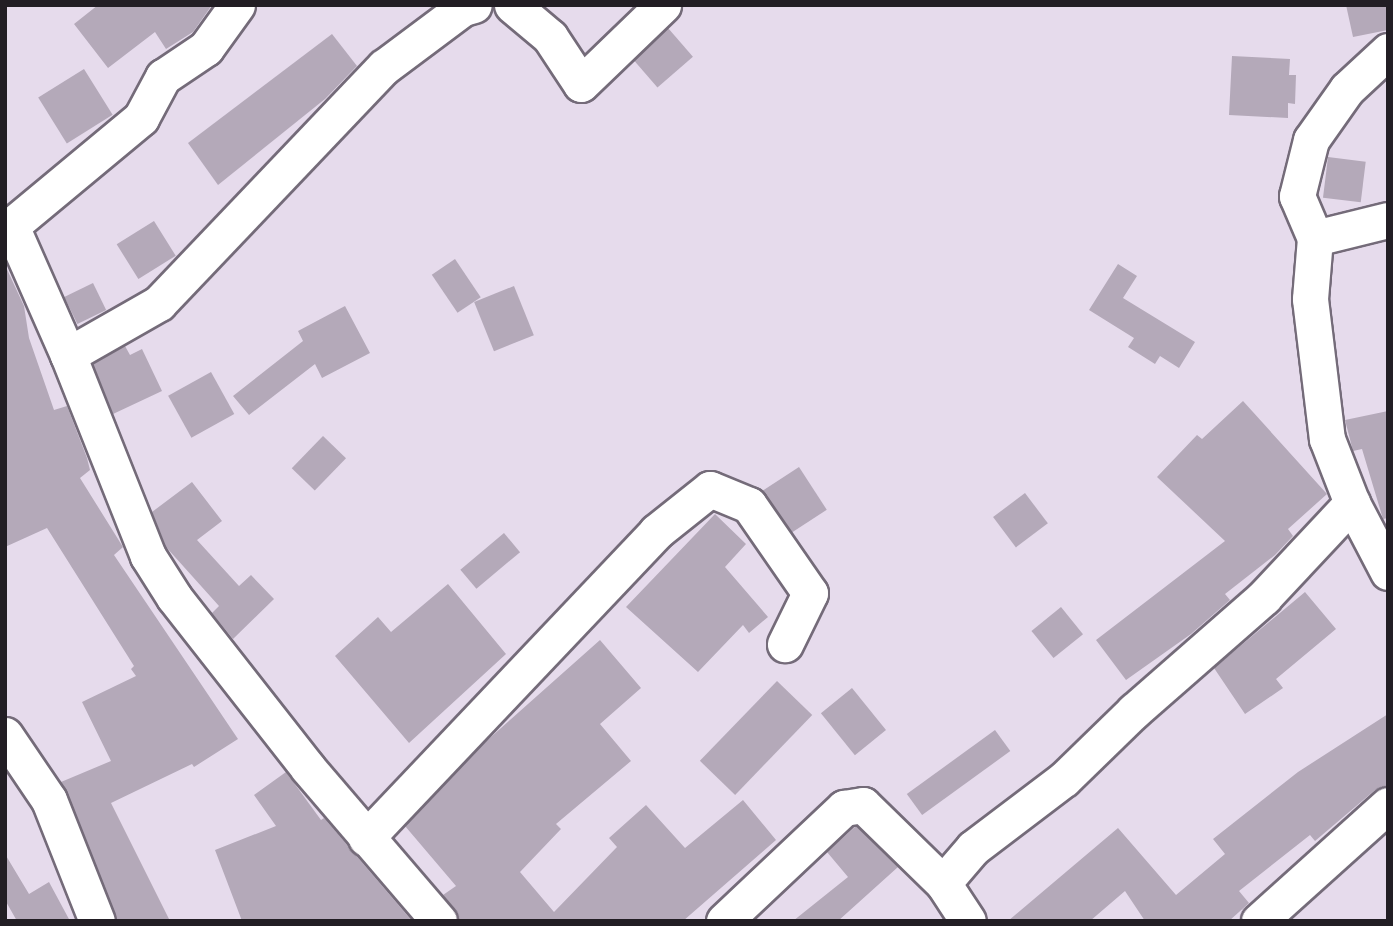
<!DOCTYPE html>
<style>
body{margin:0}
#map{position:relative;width:1393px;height:926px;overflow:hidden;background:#e6dbec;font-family:"Public Sans",sans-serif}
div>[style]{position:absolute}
.building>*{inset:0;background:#b4a9b9;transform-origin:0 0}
.roads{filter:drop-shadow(2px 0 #746b79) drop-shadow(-2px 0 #746b79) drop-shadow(0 2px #746b79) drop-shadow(0 -2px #746b79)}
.minor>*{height:35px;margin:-17.5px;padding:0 17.5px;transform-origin:17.5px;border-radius:17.5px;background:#fff}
span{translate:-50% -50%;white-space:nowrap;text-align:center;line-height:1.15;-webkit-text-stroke:6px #fff;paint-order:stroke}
.frame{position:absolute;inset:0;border:7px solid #221e24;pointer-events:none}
</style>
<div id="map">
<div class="building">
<div style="clip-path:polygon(98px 5px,212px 5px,193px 32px,166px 49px,155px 32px,108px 68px,74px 24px)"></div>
<div style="clip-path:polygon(1346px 5px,1388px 5px,1388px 30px,1353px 37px)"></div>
<div style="left:668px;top:28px;width:38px;height:47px;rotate:49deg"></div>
<div style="clip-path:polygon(332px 34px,357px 66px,325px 99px,218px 185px,188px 143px)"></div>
<div style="clip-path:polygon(1232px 56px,1290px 59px,1289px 75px,1296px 75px,1295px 104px,1288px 103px,1288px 118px,1229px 115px)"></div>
<div style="left:84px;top:69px;width:54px;height:54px;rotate:58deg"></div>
<div style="left:1328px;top:157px;width:38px;height:41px;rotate:7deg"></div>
<div style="left:154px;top:221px;width:41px;height:44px;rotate:58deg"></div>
<div style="left:455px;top:259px;width:46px;height:28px;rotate:56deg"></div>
<div style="clip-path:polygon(1118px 264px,1137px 276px,1123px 298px,1195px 342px,1179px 368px,1160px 356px,1155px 364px,1128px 347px,1134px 338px,1089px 310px)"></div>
<div style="clip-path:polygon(5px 265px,24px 306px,29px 338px,54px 410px,67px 406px,87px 458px,90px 470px,80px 478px,123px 547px,114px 555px,238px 739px,194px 767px,192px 764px,111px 803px,170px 921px,117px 921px,61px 782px,111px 761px,82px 702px,136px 676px,131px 669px,134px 666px,47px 528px,5px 547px)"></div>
<div style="left:93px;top:283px;width:30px;height:32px;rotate:64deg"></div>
<div style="left:514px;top:286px;width:53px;height:43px;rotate:68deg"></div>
<div style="clip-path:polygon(345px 306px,370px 353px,322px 378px,315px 364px,249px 415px,233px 396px,303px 341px,298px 331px)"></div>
<div style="clip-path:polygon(125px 346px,130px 355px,142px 349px,162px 391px,113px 414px,93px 364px)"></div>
<div style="left:211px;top:372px;width:48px;height:49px;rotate:61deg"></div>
<div style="clip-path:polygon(1243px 401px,1327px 494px,1288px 529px,1293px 536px,1275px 555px,1225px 594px,1230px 600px,1191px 634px,1126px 680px,1096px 640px,1225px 541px,1157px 477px,1197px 435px,1202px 439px)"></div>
<div style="clip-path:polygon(1388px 411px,1388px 518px,1383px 519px,1362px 449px,1353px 451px,1345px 420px)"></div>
<div style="left:323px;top:436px;width:32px;height:45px;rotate:44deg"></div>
<div style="left:799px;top:467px;width:51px;height:43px;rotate:57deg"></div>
<div style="clip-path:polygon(192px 482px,222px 521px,197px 540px,239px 586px,251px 575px,274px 599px,233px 639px,212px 613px,219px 606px,166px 547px,152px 512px)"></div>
<div style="left:1025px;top:493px;width:38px;height:40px;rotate:53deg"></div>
<div style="clip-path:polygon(715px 514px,746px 544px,725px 567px,768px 617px,749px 633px,743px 625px,698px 672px,626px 607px)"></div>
<div style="left:504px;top:533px;width:25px;height:57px;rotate:50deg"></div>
<div style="clip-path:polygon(448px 584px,506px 654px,409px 743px,335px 656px,378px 617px,391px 632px)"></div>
<div style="clip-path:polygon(1305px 592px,1336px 629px,1276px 679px,1283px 688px,1245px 714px,1214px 668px)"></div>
<div style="left:1061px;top:607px;width:35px;height:38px;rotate:51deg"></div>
<div style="clip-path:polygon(600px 640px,641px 688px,600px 724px,631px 761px,556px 824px,561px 829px,520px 872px,554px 912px,617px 847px,609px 838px,646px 805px,685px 848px,743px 800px,776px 840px,683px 921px,459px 921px,443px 895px,456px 886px,405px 826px,482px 745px)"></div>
<div style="left:777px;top:681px;width:49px;height:111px;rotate:44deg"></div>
<div style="left:852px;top:688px;width:54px;height:40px;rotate:51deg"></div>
<div style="clip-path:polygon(1388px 714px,1388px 785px,1375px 790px,1315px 841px,1310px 835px,1239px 891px,1249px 903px,1229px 921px,1145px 921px,1125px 891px,1090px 921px,1008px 921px,1118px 828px,1176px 895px,1225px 854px,1213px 839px,1298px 772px)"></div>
<div style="left:995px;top:730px;width:26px;height:109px;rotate:54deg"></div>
<div style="clip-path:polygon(286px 772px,321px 820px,324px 818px,412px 921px,242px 921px,215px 850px,276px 826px,254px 795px)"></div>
<div style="clip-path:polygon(856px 826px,898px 867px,838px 921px,793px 921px,848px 877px,827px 852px)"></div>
<div style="clip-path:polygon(5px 854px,29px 894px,49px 882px,70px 921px,17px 921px,5px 900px)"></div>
</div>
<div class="roads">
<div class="minor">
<div style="left:512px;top:5px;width:50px;rotate:40.1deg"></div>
<div style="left:550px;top:37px;width:56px;rotate:56.6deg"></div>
<div style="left:581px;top:84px;width:114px;rotate:-43.9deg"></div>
<div style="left:1388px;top:51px;width:56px;rotate:137.2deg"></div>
<div style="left:1347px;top:89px;width:62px;rotate:125.2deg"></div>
<div style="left:1311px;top:140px;width:58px;rotate:104deg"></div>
<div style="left:1297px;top:196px;width:46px;rotate:66.8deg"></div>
<div style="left:1315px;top:238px;width:61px;rotate:94.7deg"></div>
<div style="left:1310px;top:299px;width:141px;rotate:83.1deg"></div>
<div style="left:1327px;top:439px;width:69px;rotate:68.7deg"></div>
<div style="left:1352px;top:503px;width:78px;rotate:62.4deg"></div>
<div style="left:1315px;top:238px;width:75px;rotate:-13.9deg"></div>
<div style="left:68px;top:355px;width:141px;rotate:-113.8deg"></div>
<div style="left:11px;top:226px;width:169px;rotate:-39.7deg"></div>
<div style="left:141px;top:118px;width:47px;rotate:-61.8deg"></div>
<div style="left:163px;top:77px;width:52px;rotate:-34deg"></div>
<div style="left:206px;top:48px;width:53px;rotate:-54.2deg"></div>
<div style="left:5px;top:735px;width:78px;rotate:55.9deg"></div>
<div style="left:49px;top:800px;width:130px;rotate:68.4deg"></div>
<div style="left:366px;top:838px;width:422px;rotate:-46.5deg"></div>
<div style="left:656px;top:532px;width:69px;rotate:-38.5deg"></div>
<div style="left:710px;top:489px;width:42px;rotate:22.3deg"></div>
<div style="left:749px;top:505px;width:107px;rotate:55.3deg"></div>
<div style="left:810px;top:593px;width:57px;rotate:116.1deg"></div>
<div style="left:943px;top:883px;width:46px;rotate:-49.4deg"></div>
<div style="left:973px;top:848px;width:114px;rotate:-37.2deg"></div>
<div style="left:1064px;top:779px;width:98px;rotate:-44.2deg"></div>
<div style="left:1134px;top:711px;width:173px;rotate:-41.2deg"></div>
<div style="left:1264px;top:597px;width:129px;rotate:-46.9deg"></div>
<div style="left:439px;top:921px;width:201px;rotate:-130.6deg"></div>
<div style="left:308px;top:768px;width:217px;rotate:-128.1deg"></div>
<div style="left:174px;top:597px;width:49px;rotate:-122.4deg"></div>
<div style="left:148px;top:556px;width:216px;rotate:-111.7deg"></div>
<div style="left:68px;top:355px;width:105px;rotate:-29.7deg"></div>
<div style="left:159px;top:303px;width:326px;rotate:-46.4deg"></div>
<div style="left:384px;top:67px;width:99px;rotate:-36.8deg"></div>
<div style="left:463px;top:8px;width:11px;rotate:-15deg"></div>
<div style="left:724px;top:921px;width:165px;rotate:-43.3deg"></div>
<div style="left:844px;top:808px;width:19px;rotate:-9deg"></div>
<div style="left:863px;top:805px;width:112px;rotate:44.3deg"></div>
<div style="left:943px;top:883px;width:45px;rotate:56.7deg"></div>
<div style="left:1259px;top:921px;width:173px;rotate:-42deg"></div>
</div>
</div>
<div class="frame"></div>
</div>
